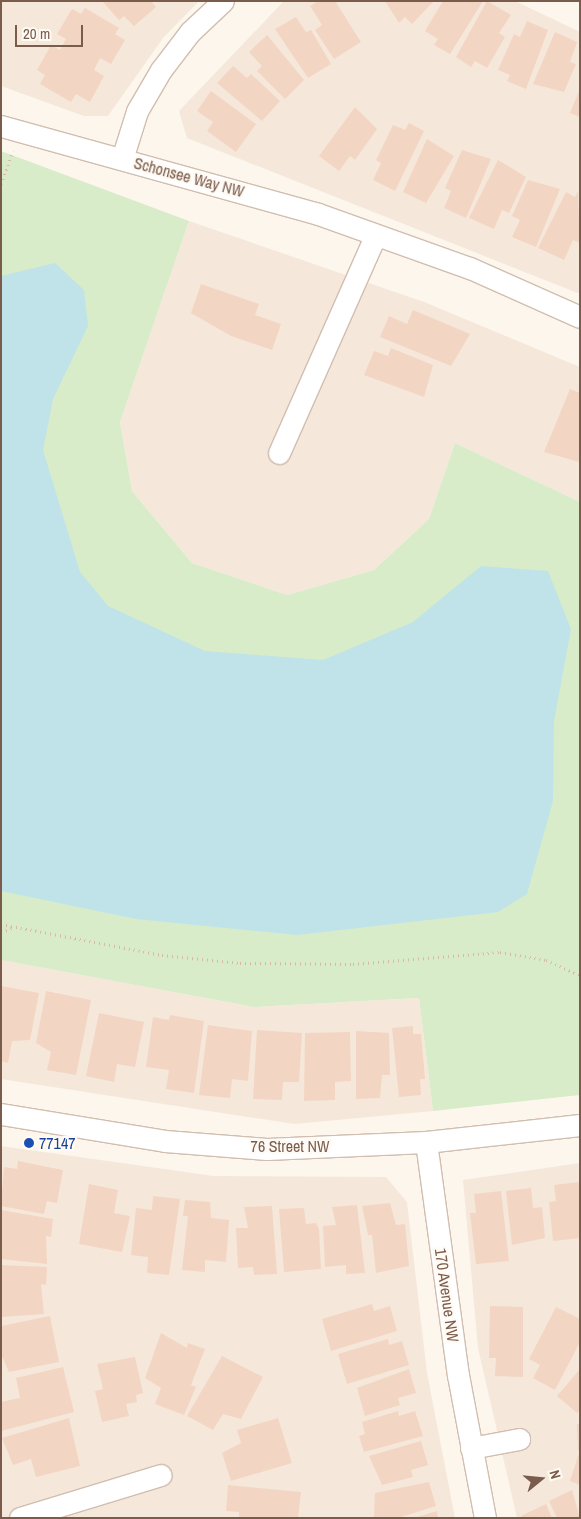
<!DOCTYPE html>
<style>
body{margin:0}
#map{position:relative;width:581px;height:1519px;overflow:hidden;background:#fdf6ec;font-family:"Archivo Narrow",sans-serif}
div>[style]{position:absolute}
.residential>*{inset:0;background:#f5e8da}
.green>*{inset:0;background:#d8ecc9}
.water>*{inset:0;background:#bfe3e8}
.building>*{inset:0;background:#f3d5c3}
.path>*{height:3px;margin-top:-1.5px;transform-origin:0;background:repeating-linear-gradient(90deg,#d9b8a5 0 1px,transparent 0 5px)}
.roads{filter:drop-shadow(1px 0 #d1beb0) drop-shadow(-1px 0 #d1beb0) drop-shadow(0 1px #d1beb0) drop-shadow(0 -1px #d1beb0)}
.minor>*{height:21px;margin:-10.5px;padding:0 10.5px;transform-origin:10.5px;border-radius:10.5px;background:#fff}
.dots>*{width:14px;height:14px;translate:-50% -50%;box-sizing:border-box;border:2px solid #fffaf3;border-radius:50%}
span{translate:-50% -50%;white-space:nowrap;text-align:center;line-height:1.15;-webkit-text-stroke:4.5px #fffaf3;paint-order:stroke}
.street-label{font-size:16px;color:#7a5c4d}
.transit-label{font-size:16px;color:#164399}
.left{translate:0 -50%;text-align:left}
.frame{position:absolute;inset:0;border:2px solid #7a5c4d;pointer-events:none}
.north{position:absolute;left:516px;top:1454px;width:50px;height:50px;-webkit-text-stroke:4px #fffaf3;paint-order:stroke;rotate:73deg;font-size:14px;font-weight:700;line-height:20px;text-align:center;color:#7a5c4d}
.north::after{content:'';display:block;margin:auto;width:18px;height:22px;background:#7a5c4d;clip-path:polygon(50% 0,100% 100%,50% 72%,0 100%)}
.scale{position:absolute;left:15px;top:25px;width:68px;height:22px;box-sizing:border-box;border:2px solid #7a5c4d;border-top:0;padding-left:6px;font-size:15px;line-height:18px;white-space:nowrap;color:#7a5c4d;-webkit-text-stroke:4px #fffaf3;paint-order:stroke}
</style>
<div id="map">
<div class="residential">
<div style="clip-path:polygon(1px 1px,199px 1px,163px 38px,108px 116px,84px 116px,1px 86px)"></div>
<div style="clip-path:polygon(284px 1px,515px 1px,580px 32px,580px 294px,187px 138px,179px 111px)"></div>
<div style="clip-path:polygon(189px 221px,424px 302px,580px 367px,580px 502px,455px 443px,429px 519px,374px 570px,287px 595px,192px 563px,132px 491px,120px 422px)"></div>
<div style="clip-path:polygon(1px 960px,254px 1007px,419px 998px,433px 1111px,294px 1124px,1px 1079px)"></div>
<div style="clip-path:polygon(1px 1146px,214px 1176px,386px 1177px,407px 1202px,427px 1373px,455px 1518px,1px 1518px)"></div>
<div style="clip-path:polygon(580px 1163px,580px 1518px,517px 1518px,478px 1348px,463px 1180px)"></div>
</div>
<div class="green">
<div style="clip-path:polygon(1px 151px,189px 221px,120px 422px,132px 491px,192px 563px,287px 595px,374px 570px,429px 519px,455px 443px,580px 502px,580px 1095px,433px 1111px,419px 998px,254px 1007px,1px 960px)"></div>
</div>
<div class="water">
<div style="clip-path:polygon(55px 263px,84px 290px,88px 326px,53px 399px,43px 450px,80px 572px,108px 606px,205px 651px,323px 660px,413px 622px,481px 566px,548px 571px,571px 629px,554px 721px,553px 801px,527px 894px,498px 912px,297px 935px,136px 919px,1px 891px,1px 276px)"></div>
</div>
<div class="building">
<div style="clip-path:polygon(102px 1px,151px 1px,156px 7px,134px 26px,124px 16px,119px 20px)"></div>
<div style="clip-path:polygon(318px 1px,335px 1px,361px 42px,334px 59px,315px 30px,322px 25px,310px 6px)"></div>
<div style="clip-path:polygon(385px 1px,434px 1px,412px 24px,405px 17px,399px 23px)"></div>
<div style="clip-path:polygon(443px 1px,483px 1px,450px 54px,434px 45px,438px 39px,425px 31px)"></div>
<div style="clip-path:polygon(487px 1px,511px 15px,499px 33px,505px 37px,487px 68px,475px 61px,471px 67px,456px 57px)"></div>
<div style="clip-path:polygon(85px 8px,119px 28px,115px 34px,125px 40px,111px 64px,100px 58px,94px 70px,104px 76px,90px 102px,76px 94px,71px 102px,40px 84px,45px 75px,37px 70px,51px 45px,60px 50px,66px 39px,57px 34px,72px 9px,81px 14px)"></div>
<div style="clip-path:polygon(296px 17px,306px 32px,311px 30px,331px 64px,308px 78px,275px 29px)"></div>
<div style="clip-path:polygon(527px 21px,548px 30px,526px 89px,507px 81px,510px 75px,498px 70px,514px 34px,520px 37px)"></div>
<div style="clip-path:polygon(555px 32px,577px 42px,570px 62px,576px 64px,564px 92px,533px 84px)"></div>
<div style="clip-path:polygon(267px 35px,304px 80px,285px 99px,257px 71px,262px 66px,249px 52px)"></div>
<div style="clip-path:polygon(233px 66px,247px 78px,251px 74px,280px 101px,262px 121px,217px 83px)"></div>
<div style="clip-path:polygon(580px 89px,580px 117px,570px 113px)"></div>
<div style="clip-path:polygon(211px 91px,256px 124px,236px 152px,207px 131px,213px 122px,197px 111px)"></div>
<div style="clip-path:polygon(355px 107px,377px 129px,355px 160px,350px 156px,339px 171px,319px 156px)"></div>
<div style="clip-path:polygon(409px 123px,424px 131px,395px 191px,373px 180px,381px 163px,376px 160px,393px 125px,405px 130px)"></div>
<div style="clip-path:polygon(427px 139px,454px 156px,426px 203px,403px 192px)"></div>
<div style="clip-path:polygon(462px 150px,491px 159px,466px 218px,444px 208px,451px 191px,445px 188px)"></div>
<div style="clip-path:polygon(498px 160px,526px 177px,509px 213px,502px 210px,494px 229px,469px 218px)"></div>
<div style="clip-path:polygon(528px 180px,560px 189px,536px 247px,512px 237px,520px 220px,512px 216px)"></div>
<div style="clip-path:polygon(578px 191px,580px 243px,573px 240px,564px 260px,538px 248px,566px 192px,575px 197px)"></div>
<div style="clip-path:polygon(201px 284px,259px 304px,255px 315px,281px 324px,272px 350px,231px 336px,191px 313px)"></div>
<div style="clip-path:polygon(413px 310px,470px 334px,451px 366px,380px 337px,389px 316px,407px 324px)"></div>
<div style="clip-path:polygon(391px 348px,433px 365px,424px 397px,364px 375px,374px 351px,388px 356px)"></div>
<div style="clip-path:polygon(570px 389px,580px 393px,579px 462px,544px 452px)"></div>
<div style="clip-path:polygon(1px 986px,39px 993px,30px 1040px,12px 1041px,8px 1063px,1px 1061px)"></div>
<div style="clip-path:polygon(46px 991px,91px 1000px,76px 1075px,47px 1070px,51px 1052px,36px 1043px)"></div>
<div style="clip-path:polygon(99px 1013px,144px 1022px,135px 1067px,117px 1064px,114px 1082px,86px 1076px)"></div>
<div style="clip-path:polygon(170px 1015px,204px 1021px,194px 1093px,166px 1089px,169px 1070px,146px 1067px,153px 1017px,169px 1020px)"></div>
<div style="clip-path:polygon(208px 1025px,252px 1031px,248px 1081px,232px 1079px,230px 1098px,199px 1095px)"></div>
<div style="clip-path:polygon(413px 1026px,413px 1034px,421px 1034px,425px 1079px,420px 1079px,421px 1095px,399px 1097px,392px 1028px)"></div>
<div style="clip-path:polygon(257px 1030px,302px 1033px,299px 1082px,283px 1082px,282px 1100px,253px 1099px)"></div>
<div style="clip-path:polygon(356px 1031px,389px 1033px,390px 1075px,382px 1075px,380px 1098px,356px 1099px)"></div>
<div style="clip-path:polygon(350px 1032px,351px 1081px,335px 1082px,335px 1100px,304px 1101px,305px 1033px)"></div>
<div style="clip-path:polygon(18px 1161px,63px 1170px,57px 1203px,47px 1201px,44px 1214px,1px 1206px,4px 1167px,17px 1169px)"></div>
<div style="clip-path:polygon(579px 1182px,580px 1238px,553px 1241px,549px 1202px,556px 1201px,554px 1185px)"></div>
<div style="clip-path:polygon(89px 1184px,118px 1190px,114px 1213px,130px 1216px,122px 1252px,79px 1244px)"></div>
<div style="clip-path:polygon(531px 1188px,533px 1208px,542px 1207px,545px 1238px,512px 1245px,506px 1191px)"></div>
<div style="clip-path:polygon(501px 1191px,509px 1261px,476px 1264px,470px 1213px,476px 1213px,474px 1194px)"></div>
<div style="clip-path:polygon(153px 1196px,180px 1199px,169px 1275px,147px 1273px,148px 1257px,131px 1255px,136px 1208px,152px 1210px)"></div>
<div style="clip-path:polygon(185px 1200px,210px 1202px,211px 1218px,229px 1220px,226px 1262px,205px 1260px,205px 1272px,182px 1270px,188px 1216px,183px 1216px)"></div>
<div style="clip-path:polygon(390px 1203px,396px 1225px,405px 1224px,409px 1266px,376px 1273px,372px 1235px,368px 1235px,362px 1206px)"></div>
<div style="clip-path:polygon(357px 1205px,365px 1273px,346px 1274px,346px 1265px,325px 1267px,323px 1226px,336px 1225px,332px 1207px)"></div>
<div style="clip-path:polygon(272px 1206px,277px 1274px,254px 1275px,253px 1267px,238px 1268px,236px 1228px,248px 1228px,244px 1207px)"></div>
<div style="clip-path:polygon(304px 1208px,306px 1224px,316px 1223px,319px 1229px,321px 1269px,284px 1272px,279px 1209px)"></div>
<div style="clip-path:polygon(1px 1210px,53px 1219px,51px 1237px,46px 1236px,47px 1264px,1px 1259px)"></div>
<div style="clip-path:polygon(1px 1265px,47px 1267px,46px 1285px,41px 1284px,44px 1314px,1px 1317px)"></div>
<div style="clip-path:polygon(372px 1304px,374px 1311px,390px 1306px,397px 1331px,331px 1351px,322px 1319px)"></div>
<div style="clip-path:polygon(490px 1306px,523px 1307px,523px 1377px,495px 1376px,496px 1358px,489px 1358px)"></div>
<div style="clip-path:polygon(556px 1307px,580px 1319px,580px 1342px,555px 1390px,533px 1378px,540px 1365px,529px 1359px)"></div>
<div style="clip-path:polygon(50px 1316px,59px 1362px,9px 1372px,1px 1354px,1px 1326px)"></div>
<div style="clip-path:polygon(161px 1333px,187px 1348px,188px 1343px,205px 1349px,191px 1385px,196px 1387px,184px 1415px,155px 1404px,161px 1388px,145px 1378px)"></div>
<div style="clip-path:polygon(388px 1339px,389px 1345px,402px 1341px,409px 1365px,347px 1384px,338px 1354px)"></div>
<div style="clip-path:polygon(222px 1356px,263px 1377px,241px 1419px,223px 1414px,213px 1430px,187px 1416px)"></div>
<div style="clip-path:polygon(135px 1357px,143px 1393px,136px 1395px,137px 1402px,126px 1404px,129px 1416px,102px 1422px,95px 1391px,103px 1389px,97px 1364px)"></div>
<div style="clip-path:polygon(63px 1367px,74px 1412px,1px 1431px,1px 1402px,20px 1398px,16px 1378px)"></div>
<div style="clip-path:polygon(409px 1369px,416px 1393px,398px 1398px,400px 1405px,365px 1416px,357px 1388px)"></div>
<div style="clip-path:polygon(580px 1369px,580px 1410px,577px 1413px,557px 1396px)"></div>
<div style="clip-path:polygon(398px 1411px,399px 1416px,415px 1411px,423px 1436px,364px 1452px,359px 1436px,365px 1434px,362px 1422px)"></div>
<div style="clip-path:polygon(69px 1418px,80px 1466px,36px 1477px,31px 1459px,13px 1465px,2px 1438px)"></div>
<div style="clip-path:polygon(278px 1418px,292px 1463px,231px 1481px,222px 1453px,241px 1443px,237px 1430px)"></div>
<div style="clip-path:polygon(577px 1424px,580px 1424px,580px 1451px,578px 1451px)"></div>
<div style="clip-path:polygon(421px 1441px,428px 1465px,411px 1470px,413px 1477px,382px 1485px,369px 1456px)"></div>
<div style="clip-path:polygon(579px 1453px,580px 1453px,580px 1485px,570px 1481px)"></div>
<div style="clip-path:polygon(429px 1482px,436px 1506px,398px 1518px,374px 1518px,375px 1493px)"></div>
<div style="clip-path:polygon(228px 1485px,301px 1492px,298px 1518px,239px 1518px,239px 1512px,226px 1511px)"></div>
<div style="clip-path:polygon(572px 1490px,580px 1518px,557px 1518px,549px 1501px)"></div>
<div style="clip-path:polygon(546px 1504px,552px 1518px,522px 1518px,521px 1516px)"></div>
<div style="clip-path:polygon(437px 1511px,438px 1518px,417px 1518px,417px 1517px)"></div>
</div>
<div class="path">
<div style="left:1px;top:184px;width:35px;rotate:-70deg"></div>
<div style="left:1px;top:924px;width:164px;rotate:10.9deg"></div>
<div style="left:162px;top:955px;width:78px;rotate:5.9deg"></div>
<div style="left:240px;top:963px;width:113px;rotate:0.5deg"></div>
<div style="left:353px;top:964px;width:147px;rotate:-4.7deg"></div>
<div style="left:500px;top:952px;width:47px;rotate:9.9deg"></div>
<div style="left:546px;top:960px;width:37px;rotate:24deg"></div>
<div style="left:1px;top:932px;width:14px;rotate:-21deg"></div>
</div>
<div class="roads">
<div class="minor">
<div style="left:1px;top:126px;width:329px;rotate:15.5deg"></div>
<div style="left:318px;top:214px;width:161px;rotate:19.6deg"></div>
<div style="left:470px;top:268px;width:120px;rotate:24deg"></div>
<div style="left:122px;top:159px;width:50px;rotate:-72.6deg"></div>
<div style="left:137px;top:111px;width:48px;rotate:-59.7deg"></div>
<div style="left:161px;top:70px;width:48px;rotate:-52.7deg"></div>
<div style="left:190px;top:32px;width:45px;rotate:-43.2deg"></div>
<div style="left:279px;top:453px;width:237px;rotate:-66.1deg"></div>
<div style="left:1px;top:1114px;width:166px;rotate:9.3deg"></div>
<div style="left:165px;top:1141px;width:102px;rotate:4.5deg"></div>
<div style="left:267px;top:1149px;width:159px;rotate:-2.5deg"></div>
<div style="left:426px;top:1142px;width:155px;rotate:-6.3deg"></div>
<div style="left:426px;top:1142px;width:235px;rotate:82.2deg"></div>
<div style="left:458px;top:1375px;width:146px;rotate:79.3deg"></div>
<div style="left:471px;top:1448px;width:49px;rotate:-10.6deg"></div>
<div style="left:20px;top:1518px;width:147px;rotate:-17deg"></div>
</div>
</div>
<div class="dots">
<div style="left:29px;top:1143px;background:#1a4fb4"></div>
</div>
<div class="street-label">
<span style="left:189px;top:177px;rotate:15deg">Schonsee Way NW</span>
<span style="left:290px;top:1146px">76 Street NW</span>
<span style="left:447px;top:1295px;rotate:82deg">170 Avenue NW</span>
</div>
<div class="transit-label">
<span class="left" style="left:39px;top:1143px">77147</span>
</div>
<div class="frame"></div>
<div class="north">N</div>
<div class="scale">20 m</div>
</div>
